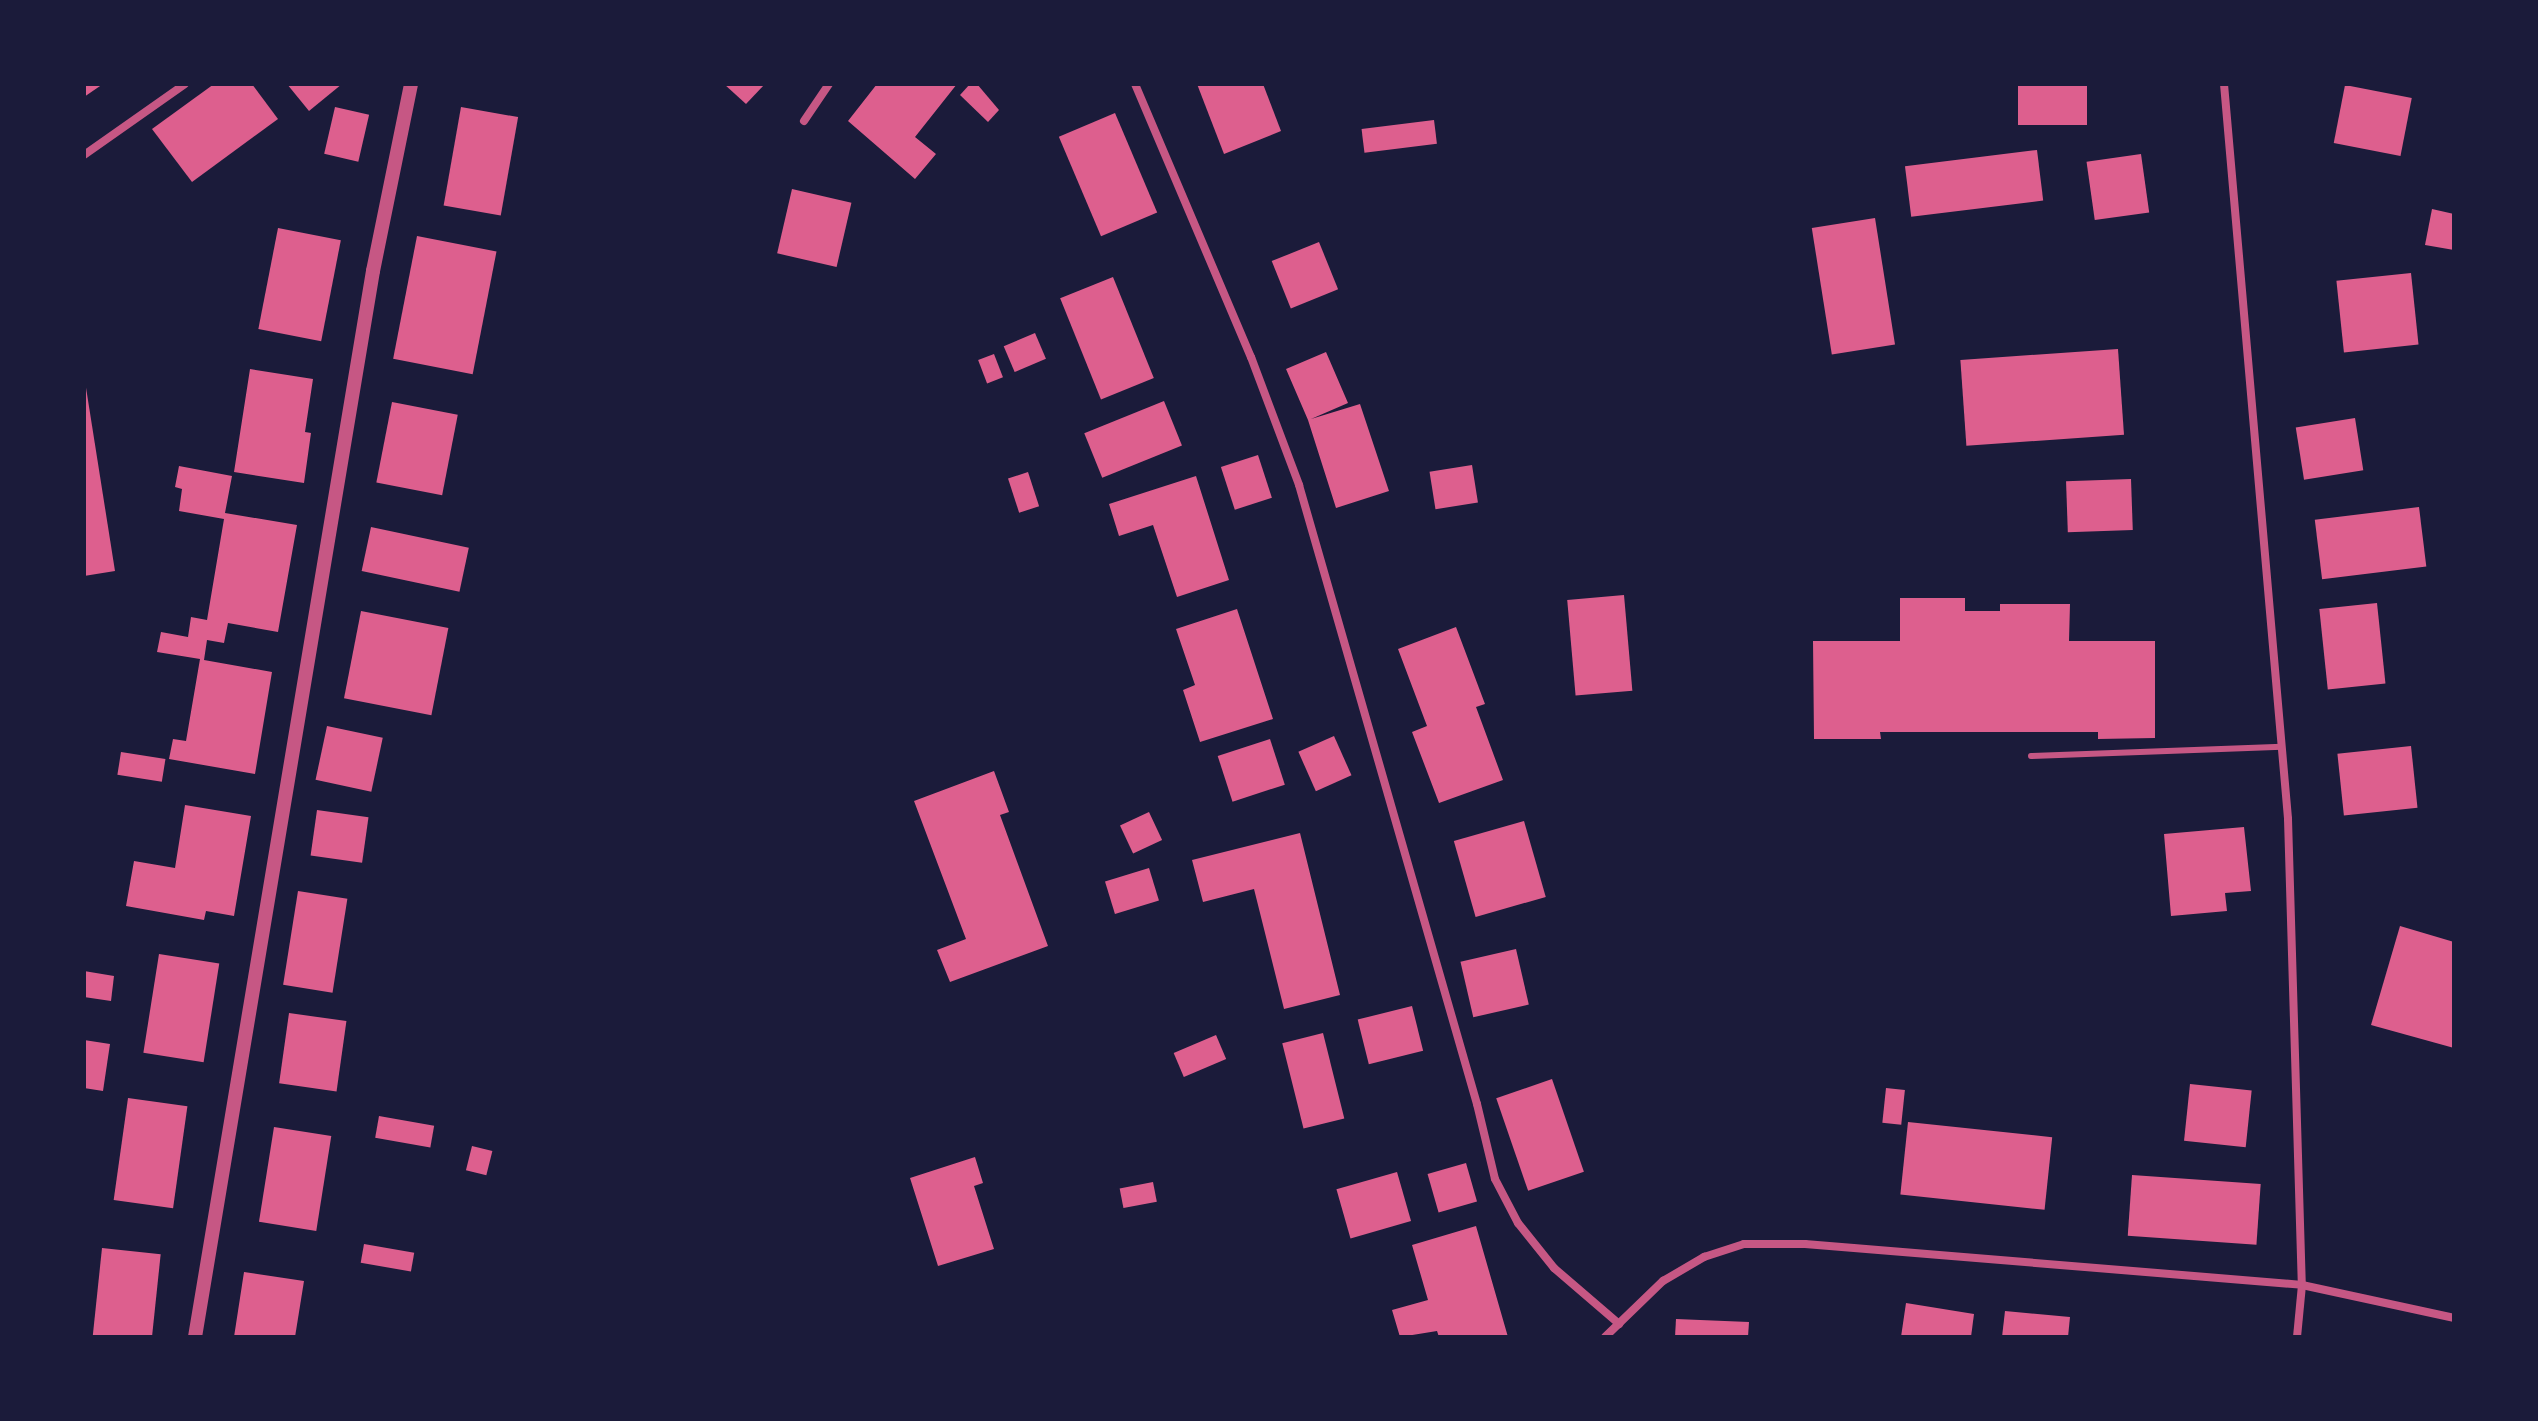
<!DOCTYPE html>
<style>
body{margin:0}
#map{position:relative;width:2538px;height:1421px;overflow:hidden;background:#1b1b3a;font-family:"PT Sans Narrow",sans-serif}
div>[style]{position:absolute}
.building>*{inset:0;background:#dd5f8e;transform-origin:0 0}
.service>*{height:6px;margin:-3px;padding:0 3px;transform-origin:3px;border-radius:3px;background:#c65784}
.minor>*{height:8px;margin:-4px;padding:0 4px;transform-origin:4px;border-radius:4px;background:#c65784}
.tertiary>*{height:14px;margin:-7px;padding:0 7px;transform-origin:7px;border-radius:7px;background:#c65784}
span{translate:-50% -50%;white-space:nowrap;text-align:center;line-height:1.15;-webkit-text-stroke:6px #1b1b3a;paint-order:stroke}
.frame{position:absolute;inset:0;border:86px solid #1b1b3a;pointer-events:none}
</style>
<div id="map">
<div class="building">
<div style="clip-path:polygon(84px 84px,103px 84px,84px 97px)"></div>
<div style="clip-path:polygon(214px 84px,252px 84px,278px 119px,192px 182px,152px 129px)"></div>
<div style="clip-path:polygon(287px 84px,342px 84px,309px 111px)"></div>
<div style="clip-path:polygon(724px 84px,765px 84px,746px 104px)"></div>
<div style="clip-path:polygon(877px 84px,957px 84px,915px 137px,936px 154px,915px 179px,848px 121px)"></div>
<div style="clip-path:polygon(970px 84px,977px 84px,999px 110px,988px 122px,960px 95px)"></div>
<div style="clip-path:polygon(1197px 84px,1263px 84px,1281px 131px,1224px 154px)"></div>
<div style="left:2018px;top:84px;width:69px;height:41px"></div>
<div style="left:2345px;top:85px;width:68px;height:59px;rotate:11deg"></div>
<div style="left:335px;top:107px;width:35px;height:48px;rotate:13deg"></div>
<div style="left:461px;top:107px;width:58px;height:100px;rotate:10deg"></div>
<div style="left:1115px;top:113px;width:108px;height:61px;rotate:67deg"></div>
<div style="left:1434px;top:120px;width:24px;height:73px;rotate:83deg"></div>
<div style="left:2037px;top:150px;width:51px;height:133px;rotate:83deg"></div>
<div style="left:2141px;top:154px;width:59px;height:55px;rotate:82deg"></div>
<div style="left:792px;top:189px;width:61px;height:66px;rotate:13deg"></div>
<div style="clip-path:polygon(2432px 209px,2454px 214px,2454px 250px,2425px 245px)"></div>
<div style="left:1875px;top:218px;width:128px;height:64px;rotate:81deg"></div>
<div style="left:278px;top:228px;width:64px;height:103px;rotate:11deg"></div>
<div style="left:417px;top:236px;width:81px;height:125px;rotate:11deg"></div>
<div style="left:1319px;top:242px;width:51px;height:51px;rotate:68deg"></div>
<div style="left:2411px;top:273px;width:72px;height:75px;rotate:84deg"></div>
<div style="left:1113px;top:277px;width:109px;height:57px;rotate:68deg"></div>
<div style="left:1035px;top:333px;width:28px;height:34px;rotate:67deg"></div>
<div style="left:2118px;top:349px;width:86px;height:158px;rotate:86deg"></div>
<div style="clip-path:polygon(1326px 352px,1348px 403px,1311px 419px,1360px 404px,1389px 491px,1336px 508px,1308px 420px,1286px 369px)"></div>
<div style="left:994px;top:354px;width:25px;height:17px;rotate:69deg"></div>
<div style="clip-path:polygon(250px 369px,313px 379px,305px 432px,311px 433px,304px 483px,234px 472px)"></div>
<div style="clip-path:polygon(84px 375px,115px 571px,84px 576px)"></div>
<div style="left:1164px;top:401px;width:48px;height:86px;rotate:68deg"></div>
<div style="left:392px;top:402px;width:67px;height:82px;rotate:11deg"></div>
<div style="left:2355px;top:418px;width:53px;height:60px;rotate:81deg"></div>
<div style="left:1258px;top:455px;width:45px;height:39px;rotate:72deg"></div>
<div style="left:1472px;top:465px;width:38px;height:43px;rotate:81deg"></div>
<div style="clip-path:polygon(179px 466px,232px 476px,225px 513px,297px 525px,278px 632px,228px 623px,224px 643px,207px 640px,204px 660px,272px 672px,255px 774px,169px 759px,173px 739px,186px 741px,200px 659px,157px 652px,161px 632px,188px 637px,191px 617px,207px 620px,224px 519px,179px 511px,182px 489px,175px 487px)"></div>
<div style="left:1028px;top:472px;width:36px;height:21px;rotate:72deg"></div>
<div style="clip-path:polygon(1196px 476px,1229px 580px,1177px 597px,1153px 525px,1119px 536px,1109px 504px)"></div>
<div style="left:2131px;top:479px;width:51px;height:65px;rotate:88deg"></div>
<div style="left:2419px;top:507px;width:60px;height:105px;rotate:83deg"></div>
<div style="left:371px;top:527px;width:100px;height:45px;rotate:12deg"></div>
<div style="left:1624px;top:595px;width:96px;height:57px;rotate:85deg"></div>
<div style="clip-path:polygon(1900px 598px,1965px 598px,1965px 611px,2000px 611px,2000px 604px,2070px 604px,2069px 641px,2155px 641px,2155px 738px,2098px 739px,2098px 732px,1880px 732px,1881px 739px,1814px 739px,1813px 641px,1900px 641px)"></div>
<div style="left:2377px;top:603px;width:81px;height:58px;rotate:84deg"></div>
<div style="clip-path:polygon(1237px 609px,1273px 719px,1200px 742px,1183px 690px,1195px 685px,1176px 629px)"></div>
<div style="left:361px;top:611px;width:89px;height:89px;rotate:11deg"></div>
<div style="clip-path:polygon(1456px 627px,1485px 704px,1476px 707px,1503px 780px,1439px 803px,1412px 732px,1427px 726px,1398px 649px)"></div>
<div style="left:327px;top:726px;width:57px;height:55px;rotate:12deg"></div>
<div style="left:1334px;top:736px;width:43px;height:39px;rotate:66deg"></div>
<div style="left:1270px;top:739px;width:48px;height:55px;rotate:72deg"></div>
<div style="left:2411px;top:746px;width:62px;height:74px;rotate:84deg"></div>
<div style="left:121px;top:752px;width:45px;height:23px;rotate:9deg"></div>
<div style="clip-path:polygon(994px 771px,1009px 812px,1000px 815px,1048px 946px,950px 982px,937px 950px,966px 939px,914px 801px)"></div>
<div style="clip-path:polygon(185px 805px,251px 816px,234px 916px,206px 911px,204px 920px,126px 906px,134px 861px,175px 868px)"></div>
<div style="left:317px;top:810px;width:52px;height:46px;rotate:8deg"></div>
<div style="left:1149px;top:812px;width:31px;height:32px;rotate:65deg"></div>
<div style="left:1524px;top:821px;width:79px;height:73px;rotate:74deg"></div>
<div style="clip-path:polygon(2244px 827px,2251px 891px,2225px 893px,2227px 911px,2171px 916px,2164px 834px)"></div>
<div style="clip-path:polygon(1300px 833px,1340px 995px,1284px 1009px,1254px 889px,1203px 902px,1192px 860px)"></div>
<div style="left:1149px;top:868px;width:34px;height:46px;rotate:73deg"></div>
<div style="left:298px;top:891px;width:50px;height:95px;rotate:9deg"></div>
<div style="clip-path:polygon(2400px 926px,2454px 942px,2454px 1048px,2371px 1025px)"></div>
<div style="left:1516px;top:949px;width:57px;height:57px;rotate:77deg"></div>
<div style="left:159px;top:954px;width:61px;height:100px;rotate:9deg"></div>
<div style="clip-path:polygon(84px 971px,114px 976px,111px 1001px,84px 997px)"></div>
<div style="left:1412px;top:1006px;width:46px;height:56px;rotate:76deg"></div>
<div style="left:289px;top:1013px;width:58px;height:71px;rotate:8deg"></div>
<div style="left:1323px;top:1033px;width:88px;height:42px;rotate:76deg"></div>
<div style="left:1216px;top:1035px;width:26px;height:46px;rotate:67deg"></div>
<div style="clip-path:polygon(84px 1040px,110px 1044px,103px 1091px,84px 1088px)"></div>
<div style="left:1552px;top:1079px;width:98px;height:59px;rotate:71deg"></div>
<div style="left:2190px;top:1084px;width:62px;height:57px;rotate:6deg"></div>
<div style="left:1886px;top:1088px;width:19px;height:35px;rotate:6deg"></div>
<div style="left:128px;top:1098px;width:60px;height:103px;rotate:8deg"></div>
<div style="left:379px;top:1116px;width:56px;height:22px;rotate:10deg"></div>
<div style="left:1908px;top:1122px;width:145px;height:73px;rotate:6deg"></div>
<div style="left:274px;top:1127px;width:58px;height:96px;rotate:9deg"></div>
<div style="left:472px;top:1146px;width:21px;height:25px;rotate:14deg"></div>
<div style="clip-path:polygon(975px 1157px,983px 1183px,974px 1186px,994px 1249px,938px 1266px,910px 1178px)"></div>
<div style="left:1466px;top:1163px;width:40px;height:40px;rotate:74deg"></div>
<div style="left:1397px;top:1172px;width:51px;height:63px;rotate:74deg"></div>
<div style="left:2132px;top:1175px;width:129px;height:61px;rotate:4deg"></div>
<div style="left:1153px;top:1182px;width:20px;height:34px;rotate:79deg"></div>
<div style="clip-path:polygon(1476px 1226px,1508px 1337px,1439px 1337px,1437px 1331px,1400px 1337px,1392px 1310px,1428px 1300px,1412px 1245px)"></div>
<div style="left:364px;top:1244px;width:51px;height:19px;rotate:10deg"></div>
<div style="left:102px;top:1248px;width:59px;height:89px;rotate:6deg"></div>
<div style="clip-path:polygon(244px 1272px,304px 1281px,295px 1337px,234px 1337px)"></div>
<div style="clip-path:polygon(1906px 1303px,1974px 1314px,1971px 1337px,1901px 1337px)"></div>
<div style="clip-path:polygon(2005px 1311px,2070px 1317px,2068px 1337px,2002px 1337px)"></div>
<div style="clip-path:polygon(1676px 1319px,1749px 1322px,1748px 1337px,1675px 1337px)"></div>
</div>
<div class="service">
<div style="left:2031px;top:756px;width:251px;rotate:-2.1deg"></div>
</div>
<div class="minor">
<div style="left:1135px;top:84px;width:297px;rotate:67deg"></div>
<div style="left:1251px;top:357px;width:137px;rotate:69.4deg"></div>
<div style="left:1299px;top:485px;width:644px;rotate:73.96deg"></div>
<div style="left:1477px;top:1104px;width:77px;rotate:76.5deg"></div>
<div style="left:1495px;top:1179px;width:50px;rotate:62.4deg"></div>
<div style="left:1518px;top:1223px;width:58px;rotate:51.3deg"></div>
<div style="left:1554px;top:1268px;width:86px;rotate:40.7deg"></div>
<div style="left:2224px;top:84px;width:738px;rotate:85.02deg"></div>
<div style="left:2288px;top:819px;width:466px;rotate:88.3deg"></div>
<div style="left:2302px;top:1285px;width:52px;rotate:95.5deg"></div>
<div style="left:804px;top:121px;width:45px;rotate:-56deg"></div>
<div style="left:84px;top:155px;width:123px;rotate:-35.1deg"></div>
<div style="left:1605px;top:1337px;width:81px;rotate:-44deg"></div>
<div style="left:1663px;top:1281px;width:48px;rotate:-30.3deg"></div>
<div style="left:1704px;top:1257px;width:42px;rotate:-18deg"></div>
<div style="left:1744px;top:1244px;width:61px"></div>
<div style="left:1805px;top:1244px;width:499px;rotate:4.7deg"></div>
<div style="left:2302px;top:1285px;width:156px;rotate:12.2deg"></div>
</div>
<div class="tertiary">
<div style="left:195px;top:1337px;width:1081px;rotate:-80.52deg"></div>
<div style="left:373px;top:271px;width:191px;rotate:-78.5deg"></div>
</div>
<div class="frame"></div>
</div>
